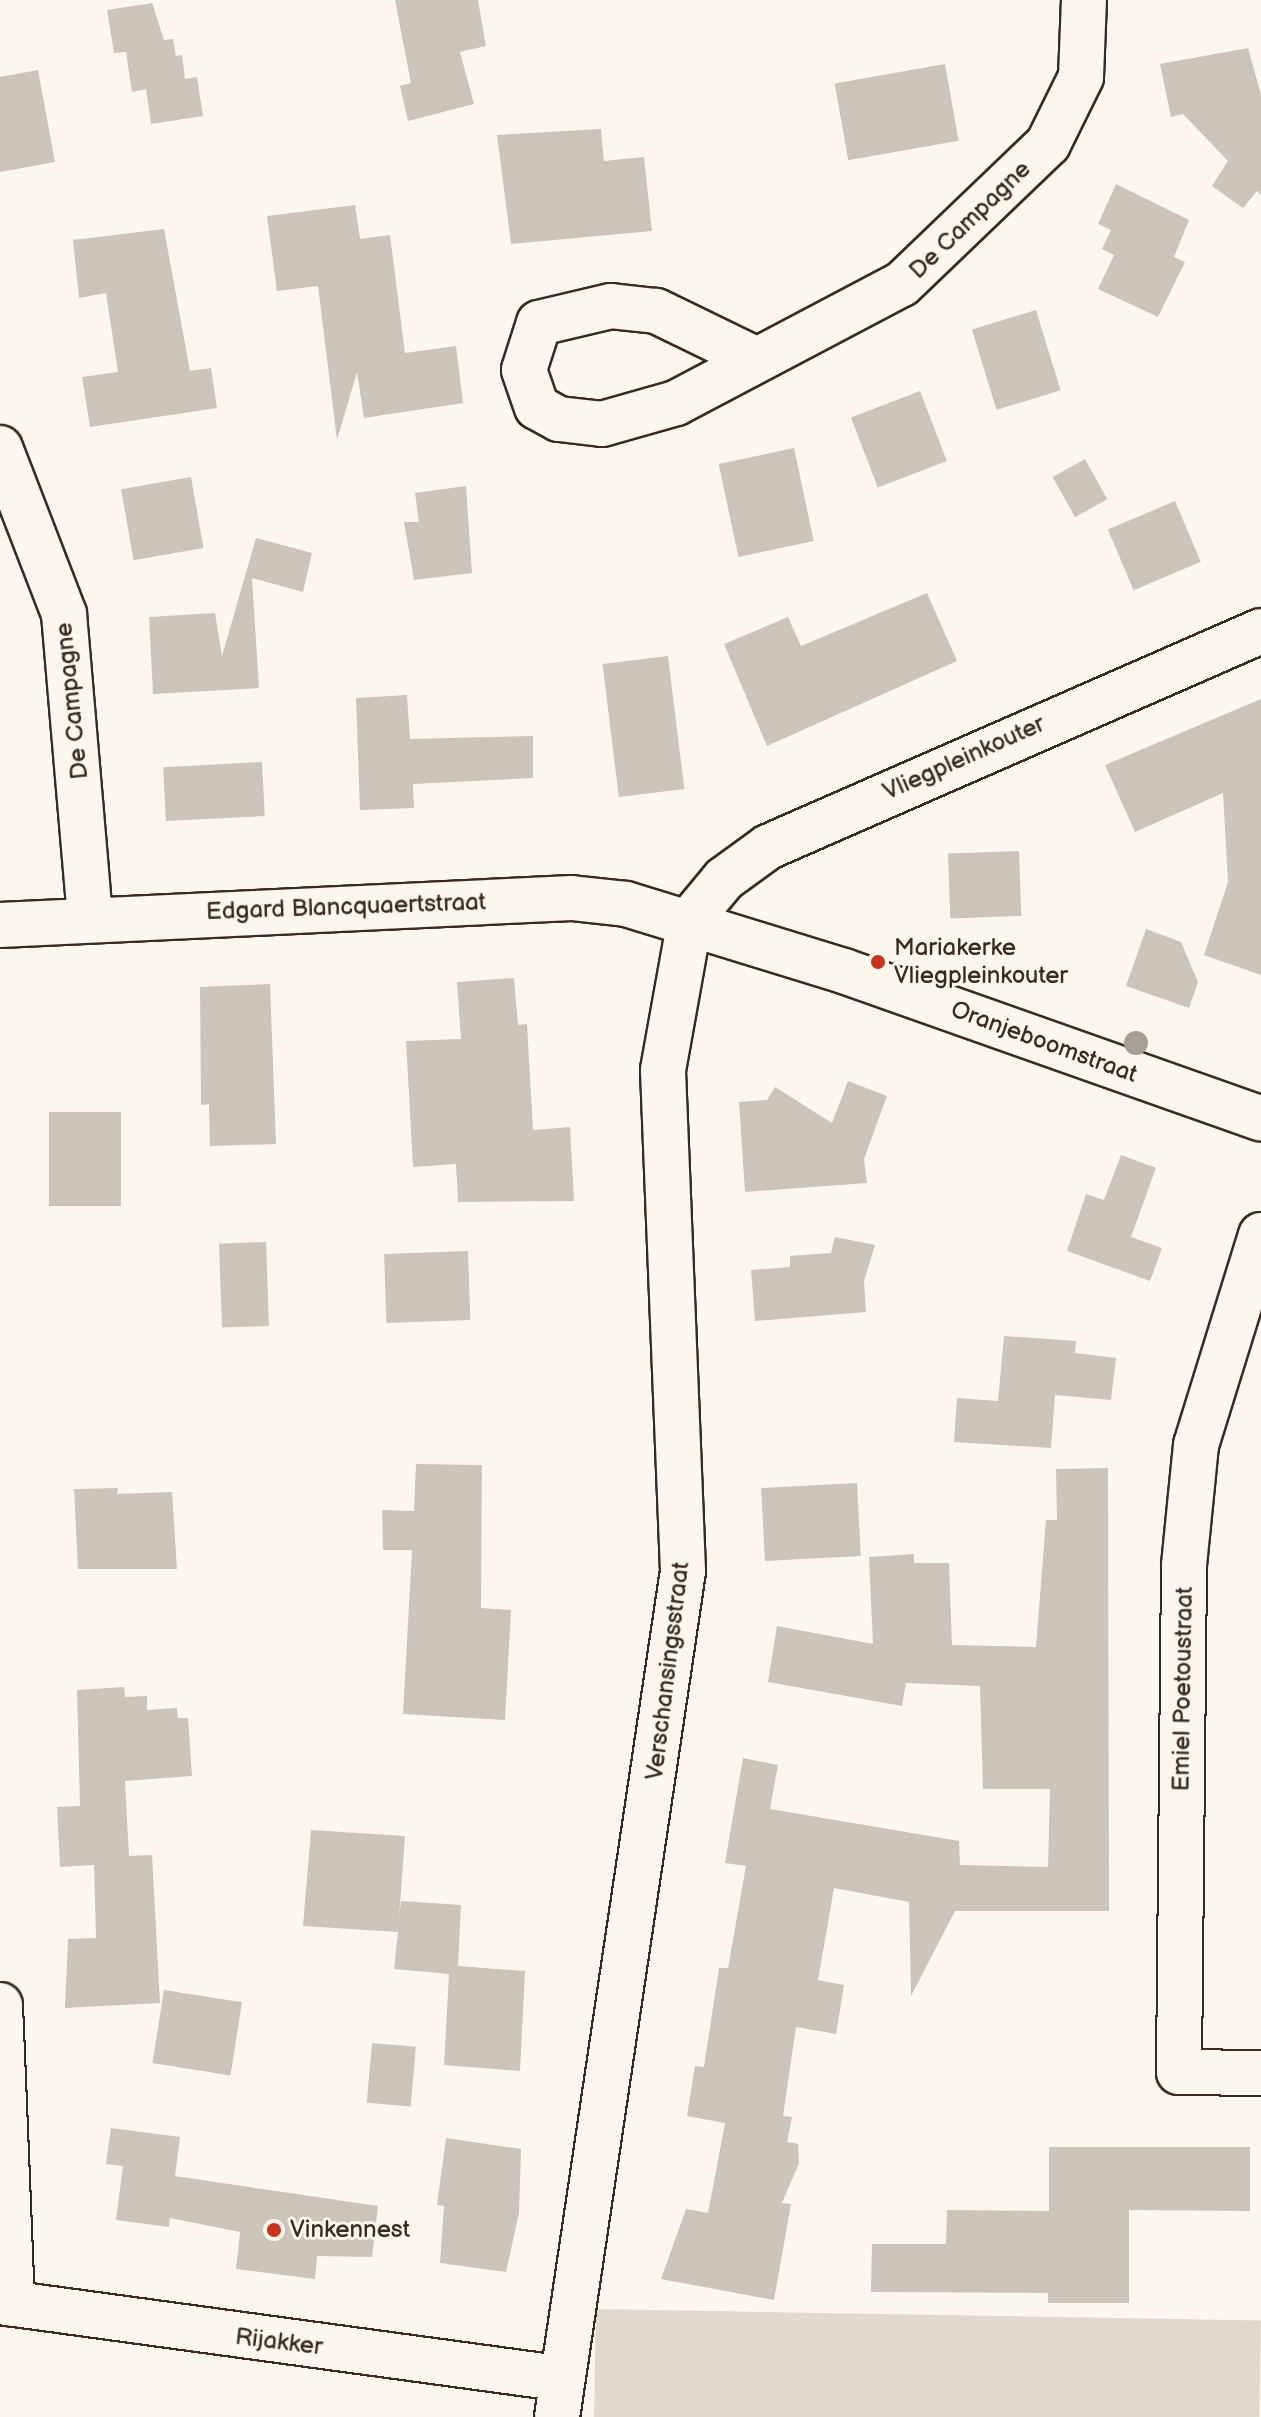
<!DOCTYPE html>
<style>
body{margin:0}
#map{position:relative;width:1261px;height:2417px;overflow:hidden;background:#fbf7ec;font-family:"Balsamiq Sans",sans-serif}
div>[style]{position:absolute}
.green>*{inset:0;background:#dfd9ce;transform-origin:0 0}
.building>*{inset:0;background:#ccc4b9;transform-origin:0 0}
.roads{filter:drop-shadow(2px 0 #3b2a1e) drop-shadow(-2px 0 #3b2a1e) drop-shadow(0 2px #3b2a1e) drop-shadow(0 -2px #3b2a1e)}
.minor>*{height:44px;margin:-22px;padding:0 22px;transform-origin:22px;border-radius:22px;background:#fbf7ec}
.trees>*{width:24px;height:24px;margin:-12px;border-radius:50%;background:#a89e93}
.dots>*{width:22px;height:22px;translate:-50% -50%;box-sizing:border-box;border:4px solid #fbf7ec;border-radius:50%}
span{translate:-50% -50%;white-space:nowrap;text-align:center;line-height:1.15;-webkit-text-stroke:6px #fbf7ec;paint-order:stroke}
.street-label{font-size:24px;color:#3b2a1e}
.poi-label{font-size:24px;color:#3b2a1e}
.left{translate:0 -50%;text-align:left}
</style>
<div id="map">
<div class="green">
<div style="left:596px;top:2309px;width:665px;height:109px;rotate:1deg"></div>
</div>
<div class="building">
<div style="clip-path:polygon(395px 0,478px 0,486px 46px,460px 52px,474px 104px,408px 121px,400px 86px,411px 83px)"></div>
<div style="clip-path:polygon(152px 3px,164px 40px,173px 39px,176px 56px,182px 55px,185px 79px,197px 77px,203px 116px,151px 124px,146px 89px,132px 92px,126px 52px,114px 53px,107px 10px)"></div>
<div style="clip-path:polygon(1248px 48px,1261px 95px,1261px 195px,1257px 191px,1243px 208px,1212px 186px,1228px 161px,1183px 114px,1171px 117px,1160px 64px)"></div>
<div style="left:945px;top:64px;width:78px;height:112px;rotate:80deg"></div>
<div style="clip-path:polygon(38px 70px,55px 162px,0 172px,0 77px)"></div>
<div style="clip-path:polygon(601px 129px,604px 161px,644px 157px,652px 231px,511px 244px,497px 135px)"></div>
<div style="clip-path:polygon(1116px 184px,1189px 220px,1174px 257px,1185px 262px,1158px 317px,1098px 289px,1114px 255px,1102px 249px,1111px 230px,1098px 224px)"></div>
<div style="clip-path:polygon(355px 205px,360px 239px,390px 235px,405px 353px,456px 346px,463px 403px,364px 418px,357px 372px,337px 440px,318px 286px,277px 291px,267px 216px)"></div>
<div style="clip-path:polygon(164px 229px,190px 371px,211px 368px,217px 408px,90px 427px,82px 377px,118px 372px,106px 293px,79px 298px,73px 240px)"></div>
<div style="left:1036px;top:310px;width:84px;height:67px;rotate:73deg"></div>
<div style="left:920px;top:391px;width:75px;height:74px;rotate:69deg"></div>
<div style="left:794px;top:448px;width:95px;height:77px;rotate:78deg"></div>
<div style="left:1085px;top:459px;width:46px;height:37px;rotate:61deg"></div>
<div style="left:191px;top:477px;width:72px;height:71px;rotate:80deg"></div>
<div style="clip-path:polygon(466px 486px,472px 573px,414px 580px,404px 522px,419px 522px,415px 493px)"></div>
<div style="left:1175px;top:501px;width:66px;height:73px;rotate:67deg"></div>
<div style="clip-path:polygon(256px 538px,312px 553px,303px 592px,252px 578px,259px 688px,153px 694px,149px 617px,215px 613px,222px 656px)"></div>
<div style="clip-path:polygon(927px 593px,957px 661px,767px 746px,724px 644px,788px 617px,801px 646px)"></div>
<div style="left:668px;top:656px;width:134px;height:66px;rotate:83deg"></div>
<div style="clip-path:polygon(407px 695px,410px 739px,533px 736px,533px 778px,413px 784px,414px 808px,360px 810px,356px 698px)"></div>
<div style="clip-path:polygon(1261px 699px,1261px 975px,1204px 955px,1228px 882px,1223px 793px,1135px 832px,1105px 765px)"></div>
<div style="left:262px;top:762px;width:54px;height:99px;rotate:87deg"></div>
<div style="left:1019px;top:851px;width:65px;height:71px;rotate:88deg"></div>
<div style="clip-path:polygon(1146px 929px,1181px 942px,1198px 982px,1189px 1008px,1126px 986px)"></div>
<div style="clip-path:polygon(514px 978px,518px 1025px,527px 1024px,533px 1130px,570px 1127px,574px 1201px,458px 1202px,456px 1164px,413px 1167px,406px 1041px,461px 1039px,457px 982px)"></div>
<div style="clip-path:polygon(270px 984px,276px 1144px,210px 1146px,209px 1104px,201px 1105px,200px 987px)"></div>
<div style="clip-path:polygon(848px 1081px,887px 1096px,864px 1159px,867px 1183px,745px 1192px,739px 1102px,767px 1100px,775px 1087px,832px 1123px)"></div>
<div style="left:49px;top:1112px;width:72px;height:94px"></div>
<div style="clip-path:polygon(1121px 1155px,1156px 1168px,1131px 1237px,1162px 1248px,1150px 1281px,1067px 1251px,1086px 1194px,1104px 1200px)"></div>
<div style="clip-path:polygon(835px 1237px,875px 1245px,864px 1281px,866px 1312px,755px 1321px,751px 1270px,790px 1267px,790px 1256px,831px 1253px)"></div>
<div style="left:266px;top:1242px;width:84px;height:47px;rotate:88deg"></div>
<div style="left:468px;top:1251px;width:69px;height:84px;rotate:88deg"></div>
<div style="clip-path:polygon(1004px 1336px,1076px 1341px,1075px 1353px,1116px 1358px,1111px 1400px,1055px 1395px,1051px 1448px,954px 1442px,957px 1398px,998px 1401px)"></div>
<div style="clip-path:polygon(416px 1464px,482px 1465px,481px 1608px,511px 1610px,505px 1720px,403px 1714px,412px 1550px,383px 1550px,382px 1510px,414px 1511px)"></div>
<div style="clip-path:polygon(1108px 1468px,1109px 1911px,955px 1911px,911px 1996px,909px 1902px,834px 1888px,818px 1980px,844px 1985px,836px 2034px,796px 2027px,783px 2116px,792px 2117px,787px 2142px,798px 2144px,799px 2163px,782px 2203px,791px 2204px,774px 2300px,661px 2279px,686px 2209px,708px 2213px,725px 2123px,687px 2116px,695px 2066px,704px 2067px,719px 1968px,728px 1968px,746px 1866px,725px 1863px,743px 1758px,778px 1765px,770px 1809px,959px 1841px,960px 1865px,1048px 1867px,1050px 1789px,983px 1789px,980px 1686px,906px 1683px,902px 1706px,768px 1682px,777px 1626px,873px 1644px,869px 1557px,914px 1554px,914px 1563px,949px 1563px,952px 1645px,1036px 1647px,1046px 1520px,1057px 1520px,1056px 1469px)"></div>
<div style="left:857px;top:1483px;width:73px;height:96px;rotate:87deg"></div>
<div style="clip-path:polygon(118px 1488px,117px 1494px,172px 1492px,177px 1569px,78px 1569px,74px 1489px)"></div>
<div style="clip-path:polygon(124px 1687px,125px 1697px,147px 1696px,147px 1710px,177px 1708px,178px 1718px,188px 1718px,192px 1776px,125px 1781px,129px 1856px,152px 1855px,160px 2003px,65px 2008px,68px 1939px,96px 1938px,94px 1865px,60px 1867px,57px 1807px,80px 1806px,77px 1690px)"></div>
<div style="clip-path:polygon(311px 1830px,405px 1836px,399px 1918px,401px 1901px,461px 1905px,458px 1966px,525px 1971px,520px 2071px,444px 2065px,449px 1974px,394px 1969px,398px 1932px,303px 1926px)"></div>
<div style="left:164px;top:1990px;width:79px;height:74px;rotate:9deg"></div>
<div style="left:372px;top:2043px;width:44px;height:60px;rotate:5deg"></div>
<div style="clip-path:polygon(111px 2128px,180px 2137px,175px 2176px,378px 2206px,372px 2257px,317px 2256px,315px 2279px,236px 2269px,240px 2232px,170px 2218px,169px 2227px,116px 2220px,123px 2166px,106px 2164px)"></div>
<div style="clip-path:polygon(446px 2138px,521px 2149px,519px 2213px,506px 2272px,440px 2263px,444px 2206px,437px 2205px)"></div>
<div style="clip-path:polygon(1049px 2147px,1250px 2147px,1250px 2211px,1129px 2210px,1129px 2303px,1048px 2303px,1048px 2293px,871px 2292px,872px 2244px,946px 2244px,947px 2210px,1049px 2211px)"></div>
</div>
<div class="roads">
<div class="minor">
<div style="left:753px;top:358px;width:108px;rotate:-154.1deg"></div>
<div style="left:656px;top:311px;width:45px;rotate:-173.7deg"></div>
<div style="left:611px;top:306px;width:74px;rotate:166.7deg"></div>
<div style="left:539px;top:323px;width:49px;rotate:107.7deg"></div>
<div style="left:524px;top:370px;width:39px;rotate:71deg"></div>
<div style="left:537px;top:407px;width:25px;rotate:29deg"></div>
<div style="left:559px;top:419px;width:43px;rotate:6.6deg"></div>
<div style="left:602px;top:424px;width:77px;rotate:-15.8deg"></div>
<div style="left:676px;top:403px;width:255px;rotate:-27.8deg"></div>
<div style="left:902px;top:284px;width:202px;rotate:-43.8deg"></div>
<div style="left:1048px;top:144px;width:75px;rotate:-63.8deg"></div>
<div style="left:1081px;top:77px;width:77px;rotate:-87.8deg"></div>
<div style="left:0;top:448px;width:178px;rotate:68.9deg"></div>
<div style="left:64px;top:614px;width:305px;rotate:85.1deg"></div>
<div style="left:0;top:925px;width:572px;rotate:-2.71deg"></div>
<div style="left:571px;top:898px;width:55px;rotate:6.2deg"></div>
<div style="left:626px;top:904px;width:228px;rotate:17.1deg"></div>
<div style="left:844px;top:971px;width:442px;rotate:19.5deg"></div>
<div style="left:1261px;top:1235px;width:220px;rotate:107.2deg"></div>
<div style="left:1196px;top:1445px;width:122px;rotate:95.7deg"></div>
<div style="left:1184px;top:1566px;width:506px;rotate:90.57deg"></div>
<div style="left:1179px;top:2072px;width:82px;rotate:0.7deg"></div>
<div style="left:0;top:2005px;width:299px;rotate:87.7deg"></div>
<div style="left:0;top:2302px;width:563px;rotate:7.76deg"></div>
<div style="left:557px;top:2417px;width:855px;rotate:-81.53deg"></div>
<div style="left:683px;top:1571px;width:501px;rotate:-92.29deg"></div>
<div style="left:663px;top:1070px;width:152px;rotate:-79.8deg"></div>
<div style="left:690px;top:920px;width:53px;rotate:-50.3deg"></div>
<div style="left:724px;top:879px;width:54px;rotate:-36deg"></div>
<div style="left:768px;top:847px;width:538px;rotate:-23.66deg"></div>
</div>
</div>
<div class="trees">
<div style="left:1136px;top:1043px"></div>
</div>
<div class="dots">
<div style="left:878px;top:962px;background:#c8321e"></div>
<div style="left:274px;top:2230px;background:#c8321e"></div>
</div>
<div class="street-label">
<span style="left:970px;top:220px;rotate:-44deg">De Campagne</span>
<span style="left:72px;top:701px;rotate:-96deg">De Campagne</span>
<span style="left:964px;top:758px;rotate:-24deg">Vliegpleinkouter</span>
<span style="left:346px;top:907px;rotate:-2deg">Edgard Blancquaertstraat</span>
<span style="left:1044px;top:1042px;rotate:20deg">Oranjeboomstraat</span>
<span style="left:668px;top:1671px;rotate:-83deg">Verschansingsstraat</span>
<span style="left:1183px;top:1689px;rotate:-89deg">Emiel Poetoustraat</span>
<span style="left:279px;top:2342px;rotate:7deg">Rijakker</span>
</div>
<div class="poi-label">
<span class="left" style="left:894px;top:962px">Mariakerke<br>Vliegpleinkouter</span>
<span class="left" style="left:290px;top:2230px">Vinkennest</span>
</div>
</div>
